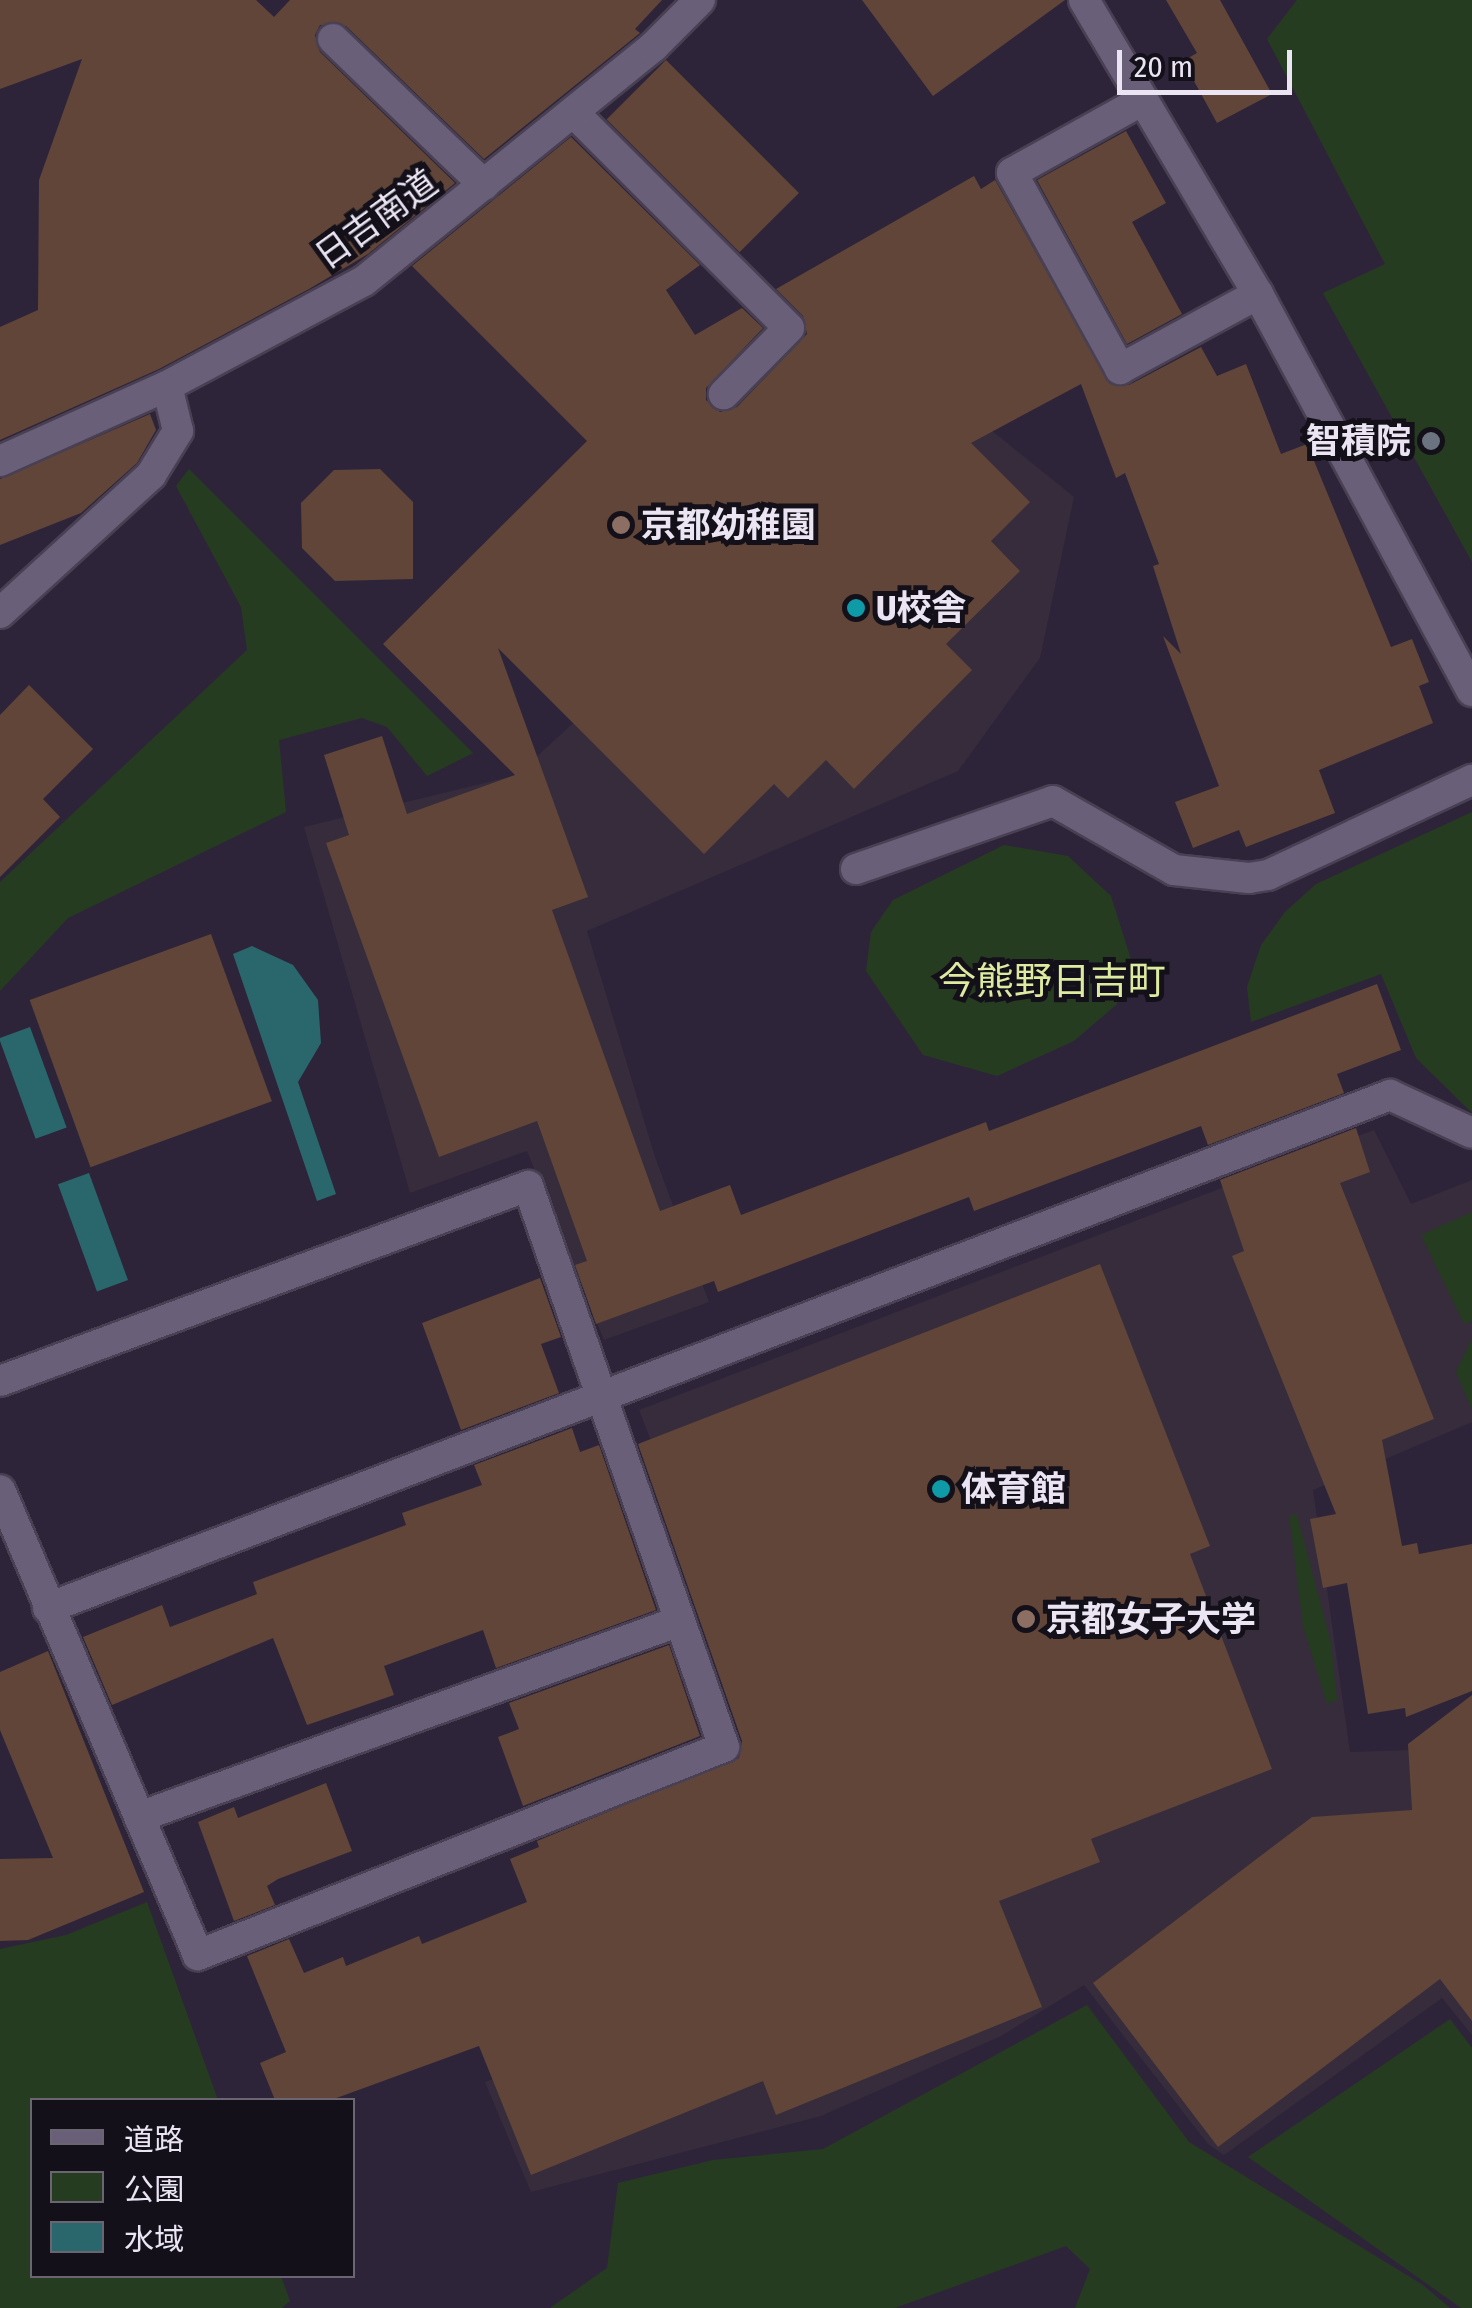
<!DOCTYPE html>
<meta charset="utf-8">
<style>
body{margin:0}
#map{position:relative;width:1472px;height:2308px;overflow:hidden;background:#2e243a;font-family:"Fira Sans Condensed","Noto Sans JP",sans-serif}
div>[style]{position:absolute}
.education>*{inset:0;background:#362c3c}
.green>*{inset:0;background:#263c20}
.water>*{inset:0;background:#2a676c;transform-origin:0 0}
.building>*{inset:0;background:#604538;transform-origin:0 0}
.roads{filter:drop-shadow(2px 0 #494053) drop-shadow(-2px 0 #494053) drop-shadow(0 2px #494053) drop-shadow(0 -2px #494053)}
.minor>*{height:30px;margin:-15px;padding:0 15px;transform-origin:15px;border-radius:15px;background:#6a5f79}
.dots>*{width:28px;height:28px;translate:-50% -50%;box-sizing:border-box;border:5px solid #14101a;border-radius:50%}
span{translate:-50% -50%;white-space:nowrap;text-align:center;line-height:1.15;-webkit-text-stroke:10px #14101a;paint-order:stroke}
.street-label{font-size:35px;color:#eae4f3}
.poi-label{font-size:35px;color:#eae4f3;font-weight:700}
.right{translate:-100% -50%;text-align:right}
.left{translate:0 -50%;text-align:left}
.neighbourhood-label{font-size:38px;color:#dceb9f}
.legend{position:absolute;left:30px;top:2098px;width:325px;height:180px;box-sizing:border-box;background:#14101a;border:2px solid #6a6571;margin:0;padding:12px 18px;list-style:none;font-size:30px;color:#eae4f3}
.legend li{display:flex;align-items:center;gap:20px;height:50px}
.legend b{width:50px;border:2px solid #6a6571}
.scale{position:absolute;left:1117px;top:50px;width:175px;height:45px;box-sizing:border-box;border:5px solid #eae4f3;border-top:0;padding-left:12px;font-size:30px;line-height:35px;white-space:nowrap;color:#eae4f3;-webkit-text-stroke:8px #14101a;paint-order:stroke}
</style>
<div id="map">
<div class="education">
<div style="clip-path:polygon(919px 372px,1074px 497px,1040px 658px,958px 771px,587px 931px,655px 1157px,709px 1302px,604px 1340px,527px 1151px,410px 1193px,304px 827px,517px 775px,626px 674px)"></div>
<div style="clip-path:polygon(1374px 1130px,1411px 1204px,1472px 1180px,1472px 1422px,1313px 1490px,1350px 1752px,1472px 1748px,1472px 2035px,1442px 1998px,1224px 2155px,1208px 2144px,1084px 1985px,1001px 2036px,821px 2116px,531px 2192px,485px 2082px,695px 2006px,771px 1749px,639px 1410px)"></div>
</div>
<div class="green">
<div style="clip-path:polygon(1297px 0,1472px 0,1472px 562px,1323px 293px,1385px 264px,1267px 39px)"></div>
<div style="clip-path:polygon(189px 469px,473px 753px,427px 776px,387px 727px,362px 718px,279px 740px,286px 812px,68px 918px,0 991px,0 882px,247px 650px,241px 607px,176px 486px)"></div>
<div style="clip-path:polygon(1472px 812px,1472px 1113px,1416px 1058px,1381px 974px,1251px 1022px,1247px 987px,1261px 945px,1285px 912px,1316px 884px)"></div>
<div style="clip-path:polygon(1004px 845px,1068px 856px,1111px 896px,1134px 969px,1116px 1005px,1074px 1041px,997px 1076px,923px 1055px,866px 971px,871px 932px,893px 900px)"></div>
<div style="clip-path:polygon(1472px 1212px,1472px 1321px,1464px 1324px,1421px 1235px)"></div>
<div style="clip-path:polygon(1472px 1338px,1472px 1410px,1456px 1372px)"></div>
<div style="clip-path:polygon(1289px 1515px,1297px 1515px,1331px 1643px,1337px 1700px,1327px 1704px,1303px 1626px)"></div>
<div style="clip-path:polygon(147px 1902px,218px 2100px,32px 2100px,32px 2276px,281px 2276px,290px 2301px,282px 2308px,0 2308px,0 1949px,66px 1935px)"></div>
<div style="clip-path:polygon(1087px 2005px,1189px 2142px,1423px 2285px,1450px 2308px,1075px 2308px,1090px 2269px,1066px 2246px,895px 2308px,550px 2308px,607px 2268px,618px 2183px,713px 2160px,823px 2149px)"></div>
<div style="clip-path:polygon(1450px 2019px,1472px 2048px,1472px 2308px,1461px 2308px,1248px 2157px)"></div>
</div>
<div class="water">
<div style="clip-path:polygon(252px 946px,293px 965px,318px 1000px,321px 1043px,298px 1082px,336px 1194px,317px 1201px,233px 954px)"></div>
<div style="left:30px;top:1027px;width:107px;height:33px;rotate:70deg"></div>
<div style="left:89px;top:1173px;width:114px;height:33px;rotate:70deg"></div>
</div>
<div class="building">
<div style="clip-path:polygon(0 0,256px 0,274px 17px,290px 0,662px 0,635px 29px,640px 33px,484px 159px,346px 26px,320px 25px,315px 35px,320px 52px,455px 183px,368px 254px,309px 289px,159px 369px,0 440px,0 327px,38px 310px,39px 180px,82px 59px,0 89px)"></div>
<div style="clip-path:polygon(862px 0,1065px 0,933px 96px)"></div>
<div style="clip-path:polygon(1166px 0,1220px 0,1272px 94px,1217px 123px,1183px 61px,1197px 53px)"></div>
<div style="left:666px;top:60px;width:188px;height:84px;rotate:45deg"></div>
<div style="clip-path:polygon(1126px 131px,1166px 203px,1132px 222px,1182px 314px,1127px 344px,1037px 180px)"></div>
<div style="clip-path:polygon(571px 137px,700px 265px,666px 290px,695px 335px,742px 308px,763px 328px,706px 388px,706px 400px,720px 412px,737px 407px,807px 334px,803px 316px,776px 289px,974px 176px,981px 189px,995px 180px,1110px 384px,1129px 385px,1201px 347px,1217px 376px,1246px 364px,1281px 454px,1307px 444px,1391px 647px,1412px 639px,1429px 682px,1419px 686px,1433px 723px,1319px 770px,1335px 813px,1246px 847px,1239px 830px,1193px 848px,1175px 802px,1219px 786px,1163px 636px,1181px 654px,1153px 566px,1159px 564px,1125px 473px,1116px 478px,1081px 384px,971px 443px,1030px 502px,991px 541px,1020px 571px,946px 644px,972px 670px,854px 789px,826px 760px,788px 798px,774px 784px,704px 854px,498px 648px,588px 897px,552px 910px,660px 1211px,730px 1185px,741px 1215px,986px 1122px,989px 1131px,1377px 984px,1401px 1050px,1337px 1074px,1344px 1093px,1208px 1145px,1201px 1126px,974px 1211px,969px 1197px,718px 1292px,714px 1281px,596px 1324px,575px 1265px,587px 1261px,537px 1121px,439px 1157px,326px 843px,349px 835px,324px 755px,382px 736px,407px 814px,515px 775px,383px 644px,587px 441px,412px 266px)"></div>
<div style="clip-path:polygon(150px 414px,156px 430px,137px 463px,81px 513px,0 545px,0 479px)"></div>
<div style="clip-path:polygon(380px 469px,413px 502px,413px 579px,335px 581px,302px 548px,301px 503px,334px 470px)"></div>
<div style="clip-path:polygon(29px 685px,93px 749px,43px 799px,60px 817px,0 877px,0 715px)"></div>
<div style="left:211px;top:934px;width:178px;height:193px;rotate:70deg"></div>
<div style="clip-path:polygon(1356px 1128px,1370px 1172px,1340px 1183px,1434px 1419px,1382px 1440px,1402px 1546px,1417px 1543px,1419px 1554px,1472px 1544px,1472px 1691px,1406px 1717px,1405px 1708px,1368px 1714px,1347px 1583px,1323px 1588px,1310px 1519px,1336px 1514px,1232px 1256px,1244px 1251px,1220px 1180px)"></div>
<div style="clip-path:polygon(1100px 1264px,1210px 1546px,1190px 1554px,1272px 1769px,1091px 1839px,1100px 1862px,999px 1901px,1042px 2007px,776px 2115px,763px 2081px,531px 2175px,479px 2046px,331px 2100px,275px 2100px,260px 2063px,286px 2052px,247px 1956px,289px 1939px,304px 1973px,343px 1957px,346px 1966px,419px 1936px,422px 1944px,527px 1902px,510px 1859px,539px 1847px,537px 1841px,739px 1758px,742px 1741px,638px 1444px)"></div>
<div style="clip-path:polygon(540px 1278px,561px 1337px,541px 1344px,559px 1393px,461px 1430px,422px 1323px)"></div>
<div style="clip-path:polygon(572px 1428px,580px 1452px,599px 1445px,656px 1610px,496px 1668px,483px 1630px,384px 1666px,394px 1695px,307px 1725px,273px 1638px,112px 1705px,83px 1637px,162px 1605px,170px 1627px,257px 1594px,253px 1582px,406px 1525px,402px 1513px,482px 1485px,474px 1465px)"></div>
<div style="clip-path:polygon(669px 1645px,700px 1736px,523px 1806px,498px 1737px,519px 1729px,509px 1703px)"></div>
<div style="clip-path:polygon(48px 1651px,144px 1892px,28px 1940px,0 1941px,0 1859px,53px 1858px,0 1730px,0 1672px)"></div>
<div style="clip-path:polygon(1472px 1695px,1472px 2021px,1440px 1979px,1218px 2147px,1093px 1983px,1312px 1817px,1412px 1810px,1408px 1744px)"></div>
<div style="clip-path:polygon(326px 1783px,352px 1851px,278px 1879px,267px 1886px,275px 1905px,234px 1921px,198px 1822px,234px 1807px,238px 1818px)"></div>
</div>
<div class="roads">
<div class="minor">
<div style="left:1084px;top:0;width:342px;rotate:59.4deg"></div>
<div style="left:1258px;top:294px;width:451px;rotate:61.7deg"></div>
<div style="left:333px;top:39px;width:210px;rotate:44deg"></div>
<div style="left:1143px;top:100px;width:150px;rotate:150.9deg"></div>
<div style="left:1012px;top:173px;width:224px;rotate:61.1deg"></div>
<div style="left:1120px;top:369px;width:157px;rotate:-28.5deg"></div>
<div style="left:573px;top:112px;width:305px;rotate:45deg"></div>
<div style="left:789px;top:328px;width:93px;rotate:134.6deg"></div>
<div style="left:0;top:461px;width:183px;rotate:-24.2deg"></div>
<div style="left:167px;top:386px;width:223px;rotate:-28.1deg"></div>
<div style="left:364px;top:281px;width:373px;rotate:-39deg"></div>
<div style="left:654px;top:46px;width:65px;rotate:-45deg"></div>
<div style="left:0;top:613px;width:205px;rotate:-42.4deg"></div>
<div style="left:151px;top:475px;width:52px;rotate:-58.5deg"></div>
<div style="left:178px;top:431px;width:46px;rotate:-103.7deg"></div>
<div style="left:856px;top:869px;width:208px;rotate:-19deg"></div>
<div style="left:1053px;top:801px;width:139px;rotate:29.7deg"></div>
<div style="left:1174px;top:870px;width:75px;rotate:6.1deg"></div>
<div style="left:1249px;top:878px;width:19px;rotate:-9deg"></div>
<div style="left:1268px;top:875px;width:225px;rotate:-25deg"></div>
<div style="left:0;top:1381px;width:563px;rotate:-20.27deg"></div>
<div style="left:528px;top:1186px;width:594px;rotate:70.74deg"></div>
<div style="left:724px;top:1747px;width:566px;rotate:158.42deg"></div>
<div style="left:198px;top:1955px;width:505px;rotate:-113.06deg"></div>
<div style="left:48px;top:1608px;width:1437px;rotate:-20.92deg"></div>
<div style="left:1390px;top:1095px;width:90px;rotate:24.9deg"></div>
<div style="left:139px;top:1817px;width:575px;rotate:-19.92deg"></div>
</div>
</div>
<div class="dots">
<div style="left:1431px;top:441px;background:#6b7280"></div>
<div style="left:621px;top:525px;background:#8d6e63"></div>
<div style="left:856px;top:608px;background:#0f9aa8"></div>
<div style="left:941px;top:1489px;background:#0f9aa8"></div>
<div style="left:1026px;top:1619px;background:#8d6e63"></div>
</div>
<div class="street-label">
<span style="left:376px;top:219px;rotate:-36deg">日吉南道</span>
</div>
<div class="poi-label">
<span class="right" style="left:1411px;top:441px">智積院</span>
<span class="left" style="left:641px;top:525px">京都幼稚園</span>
<span class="left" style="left:876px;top:608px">U校舎</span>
<span class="left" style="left:961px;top:1489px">体育館</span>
<span class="left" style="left:1046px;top:1619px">京都女子大学</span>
</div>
<div class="neighbourhood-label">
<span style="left:1052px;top:982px">今熊野日吉町</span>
</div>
<ul class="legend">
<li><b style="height:12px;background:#6a5f79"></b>道路</li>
<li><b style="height:28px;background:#263c20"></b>公園</li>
<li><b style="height:28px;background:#2a676c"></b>水域</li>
</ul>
<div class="scale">20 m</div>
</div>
